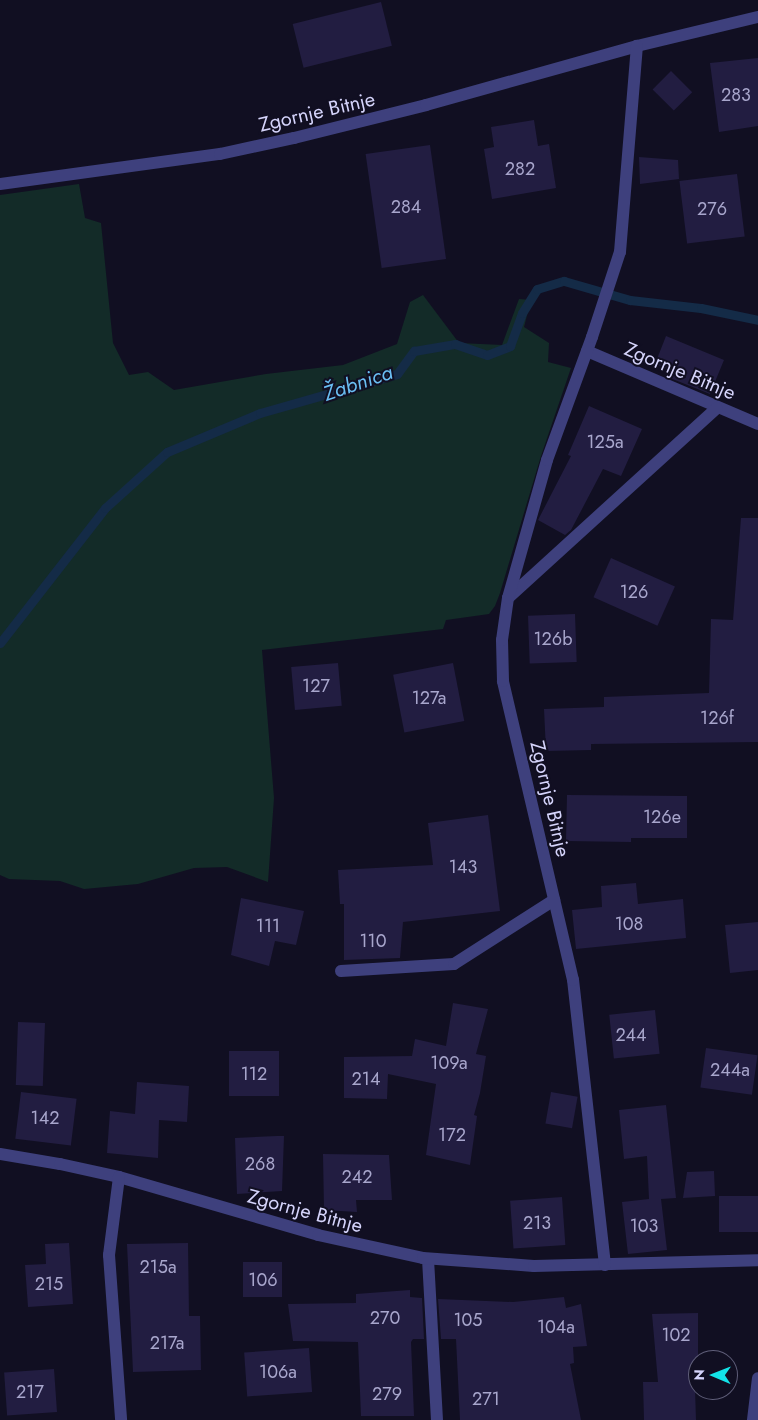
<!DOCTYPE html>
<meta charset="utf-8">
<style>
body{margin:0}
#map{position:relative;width:758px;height:1420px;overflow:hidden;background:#110f22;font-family:Jost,sans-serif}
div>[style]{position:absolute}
.green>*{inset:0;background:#132b28}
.stream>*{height:9px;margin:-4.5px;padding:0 4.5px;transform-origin:4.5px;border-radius:4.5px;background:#142b47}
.building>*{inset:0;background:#221d41;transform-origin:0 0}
.service>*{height:12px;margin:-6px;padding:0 6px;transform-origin:6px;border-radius:6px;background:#3e407d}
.minor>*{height:12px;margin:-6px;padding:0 6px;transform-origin:6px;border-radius:6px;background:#3e407d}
span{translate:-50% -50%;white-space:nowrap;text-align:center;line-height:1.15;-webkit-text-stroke:4px #110f22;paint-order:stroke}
.number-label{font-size:18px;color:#a8a6cc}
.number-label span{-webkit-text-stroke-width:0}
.street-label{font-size:20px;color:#d5d4fb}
.water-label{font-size:21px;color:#6abef3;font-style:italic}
.north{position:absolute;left:688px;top:1350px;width:50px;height:50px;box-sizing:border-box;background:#110f22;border:1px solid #5f5e79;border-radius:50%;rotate:271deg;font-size:14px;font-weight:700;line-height:20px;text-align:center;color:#d5d4fb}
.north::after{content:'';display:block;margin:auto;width:18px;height:22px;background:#13e3e8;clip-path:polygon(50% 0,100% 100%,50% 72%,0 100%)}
</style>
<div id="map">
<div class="green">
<div style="clip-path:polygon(79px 184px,85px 218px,101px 223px,113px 343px,129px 375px,148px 372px,174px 390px,266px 374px,343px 365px,397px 344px,410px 302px,423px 295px,459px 343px,502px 345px,519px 299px,531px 300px,524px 327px,549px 343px,548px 362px,571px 368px,541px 456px,500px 593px,495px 606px,489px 614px,446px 620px,443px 629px,262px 650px,274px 798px,268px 882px,227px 867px,194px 868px,138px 884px,84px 889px,60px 881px,9px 879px,0 875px,0 195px)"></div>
</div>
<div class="stream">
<div style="left:0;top:643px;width:171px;rotate:-52.1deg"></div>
<div style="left:105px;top:508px;width:84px;rotate:-42.1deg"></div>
<div style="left:167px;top:452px;width:101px;rotate:-22.8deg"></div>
<div style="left:260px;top:413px;width:142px;rotate:-15.9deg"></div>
<div style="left:397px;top:374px;width:29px;rotate:-54deg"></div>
<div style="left:414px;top:351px;width:42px;rotate:-9.7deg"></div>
<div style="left:455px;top:344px;width:34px;rotate:19deg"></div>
<div style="left:487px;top:355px;width:25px;rotate:-21deg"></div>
<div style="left:510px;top:346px;width:35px;rotate:-70deg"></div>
<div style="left:522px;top:313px;width:28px;rotate:-58deg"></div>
<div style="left:537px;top:289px;width:28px;rotate:-17deg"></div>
<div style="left:564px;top:281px;width:69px;rotate:16.1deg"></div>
<div style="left:630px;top:300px;width:71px;rotate:6.4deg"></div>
<div style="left:701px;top:308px;width:58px;rotate:11.9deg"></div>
</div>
<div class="building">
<div style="left:381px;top:2px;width:45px;height:91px;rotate:76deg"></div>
<div style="clip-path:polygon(758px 58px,758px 126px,719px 132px,710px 63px)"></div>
<div style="left:671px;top:71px;width:30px;height:26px;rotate:45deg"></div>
<div style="clip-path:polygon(534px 120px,538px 146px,549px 144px,556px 188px,492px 199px,484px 149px,494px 147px,491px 127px)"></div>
<div style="left:430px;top:145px;width:115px;height:65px;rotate:82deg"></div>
<div style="clip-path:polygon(639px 157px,678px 160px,679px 179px,640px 184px)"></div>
<div style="left:737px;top:174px;width:63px;height:58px;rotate:83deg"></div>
<div style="clip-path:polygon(666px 336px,724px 360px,710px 394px,670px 378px,673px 371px,655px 364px)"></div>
<div style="clip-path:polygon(589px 406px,642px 429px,621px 476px,603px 469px,571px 530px,565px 535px,538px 520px,571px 456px,568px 455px)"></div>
<div style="clip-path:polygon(741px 518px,758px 518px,758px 742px,591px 744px,591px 750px,546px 751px,544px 709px,604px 707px,604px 697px,709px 693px,711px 619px,733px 620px)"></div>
<div style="left:611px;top:558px;width:70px;height:43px;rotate:24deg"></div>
<div style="left:575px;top:614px;width:48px;height:47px;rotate:88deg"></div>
<div style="left:338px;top:663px;width:43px;height:47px;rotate:85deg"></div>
<div style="left:453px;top:663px;width:59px;height:61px;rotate:79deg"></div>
<div style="clip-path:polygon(567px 795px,687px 796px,687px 838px,631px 838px,631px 842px,566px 841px)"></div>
<div style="clip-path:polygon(488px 815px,500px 911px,403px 922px,400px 958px,344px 960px,344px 904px,340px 904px,338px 870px,433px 865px,428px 823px)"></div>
<div style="clip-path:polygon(636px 883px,638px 904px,683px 899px,686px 938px,576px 949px,572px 910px,602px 907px,601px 886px)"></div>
<div style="clip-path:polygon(241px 898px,304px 911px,296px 945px,275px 941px,269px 966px,231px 955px)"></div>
<div style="clip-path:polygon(758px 922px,758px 970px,730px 973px,725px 925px)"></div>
<div style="clip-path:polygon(453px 1003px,488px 1009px,476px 1054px,486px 1056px,480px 1093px,474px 1115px,477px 1116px,470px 1165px,426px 1155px,436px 1084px,388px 1074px,387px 1099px,344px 1098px,344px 1057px,412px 1056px,415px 1039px,446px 1046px)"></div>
<div style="left:655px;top:1010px;width:44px;height:46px;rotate:84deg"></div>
<div style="left:18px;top:1022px;width:27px;height:63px;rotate:2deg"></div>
<div style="left:706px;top:1048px;width:52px;height:40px;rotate:8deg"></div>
<div style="left:229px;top:1051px;width:50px;height:45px"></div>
<div style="clip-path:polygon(137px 1082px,189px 1086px,187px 1122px,159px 1120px,158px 1158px,107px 1153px,110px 1111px,135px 1114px)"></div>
<div style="left:21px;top:1092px;width:56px;height:47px;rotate:7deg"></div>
<div style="left:551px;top:1092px;width:27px;height:32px;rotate:10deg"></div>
<div style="clip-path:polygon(666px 1105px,676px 1198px,661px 1199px,667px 1250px,628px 1254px,622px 1202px,649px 1199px,647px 1156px,624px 1159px,619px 1110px)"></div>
<div style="clip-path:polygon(277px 1136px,284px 1136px,282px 1191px,237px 1194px,235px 1138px)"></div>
<div style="clip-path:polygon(323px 1154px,389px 1155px,392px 1200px,356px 1200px,357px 1212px,324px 1210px)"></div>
<div style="clip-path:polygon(714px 1171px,715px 1196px,683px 1198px,687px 1172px)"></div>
<div style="left:758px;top:1196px;width:36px;height:39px;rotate:90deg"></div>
<div style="left:562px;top:1197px;width:48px;height:52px;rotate:86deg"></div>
<div style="clip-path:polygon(69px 1243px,73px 1304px,28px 1307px,25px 1265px,46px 1264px,45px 1244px)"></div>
<div style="clip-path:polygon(188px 1243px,189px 1316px,200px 1316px,201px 1370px,133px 1372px,127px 1244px)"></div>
<div style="left:282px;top:1262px;width:35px;height:39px;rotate:90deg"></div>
<div style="clip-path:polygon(410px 1290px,410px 1297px,422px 1298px,424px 1339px,413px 1339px,411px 1342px,414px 1416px,361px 1416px,358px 1342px,293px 1341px,288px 1304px,356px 1303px,356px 1294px)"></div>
<div style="clip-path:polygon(564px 1297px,566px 1308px,581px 1304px,587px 1346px,573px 1347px,574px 1363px,570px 1364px,581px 1420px,460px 1420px,456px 1339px,441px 1339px,438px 1299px,513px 1302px)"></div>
<div style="clip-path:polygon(698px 1313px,698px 1358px,694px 1358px,696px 1420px,644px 1420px,643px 1382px,658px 1382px,652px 1314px)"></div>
<div style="left:309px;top:1348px;width:44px;height:65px;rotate:86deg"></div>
<div style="left:54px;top:1369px;width:43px;height:50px;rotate:86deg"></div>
</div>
<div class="service">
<div style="left:341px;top:971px;width:113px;rotate:-3.5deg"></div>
<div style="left:454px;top:964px;width:119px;rotate:-32.6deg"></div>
<div style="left:428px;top:1259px;width:161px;rotate:86.8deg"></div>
</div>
<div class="minor">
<div style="left:0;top:184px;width:222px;rotate:-7.8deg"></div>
<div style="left:220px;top:154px;width:76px;rotate:-12.2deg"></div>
<div style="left:294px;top:138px;width:136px;rotate:-14deg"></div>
<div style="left:426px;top:105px;width:219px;rotate:-15.6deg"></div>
<div style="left:637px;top:46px;width:124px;rotate:-13.5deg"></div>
<div style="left:587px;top:351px;width:186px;rotate:23.1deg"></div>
<div style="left:508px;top:598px;width:282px;rotate:-42.3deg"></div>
<div style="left:0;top:1154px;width:61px;rotate:9.5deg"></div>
<div style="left:60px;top:1164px;width:60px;rotate:12.4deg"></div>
<div style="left:119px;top:1177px;width:207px;rotate:16.2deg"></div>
<div style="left:318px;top:1235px;width:107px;rotate:12.4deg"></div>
<div style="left:423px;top:1258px;width:111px;rotate:4.1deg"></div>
<div style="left:534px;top:1266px;width:224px;rotate:-1.5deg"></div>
<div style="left:119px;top:1177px;width:79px;rotate:97.3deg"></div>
<div style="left:109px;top:1255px;width:165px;rotate:85.8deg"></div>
<div style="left:605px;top:1265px;width:287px;rotate:-96.4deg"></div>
<div style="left:573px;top:980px;width:307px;rotate:-103.2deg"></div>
<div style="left:503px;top:681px;width:41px;rotate:-91.4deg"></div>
<div style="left:502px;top:640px;width:42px;rotate:-81.9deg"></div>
<div style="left:508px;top:598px;width:143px;rotate:-74.2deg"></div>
<div style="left:547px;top:460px;width:131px;rotate:-69.9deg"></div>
<div style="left:592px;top:337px;width:89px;rotate:-71.8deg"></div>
<div style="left:620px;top:252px;width:207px;rotate:-85.3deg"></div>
<div style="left:753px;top:1420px;width:42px;rotate:-83.2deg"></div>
</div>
<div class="number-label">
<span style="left:736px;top:95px">283</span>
<span style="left:520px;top:169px">282</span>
<span style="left:406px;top:207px">284</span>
<span style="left:712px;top:209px">276</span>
<span style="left:605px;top:442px">125a</span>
<span style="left:634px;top:592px">126</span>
<span style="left:553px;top:639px">126b</span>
<span style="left:316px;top:686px">127</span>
<span style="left:429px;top:698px">127a</span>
<span style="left:717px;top:718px">126f</span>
<span style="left:662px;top:817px">126e</span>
<span style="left:463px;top:867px">143</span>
<span style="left:629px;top:924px">108</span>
<span style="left:268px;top:926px">111</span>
<span style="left:373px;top:941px">110</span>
<span style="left:631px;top:1035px">244</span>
<span style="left:449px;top:1063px">109a</span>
<span style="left:730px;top:1070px">244a</span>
<span style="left:254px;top:1074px">112</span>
<span style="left:366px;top:1079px">214</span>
<span style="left:45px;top:1118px">142</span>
<span style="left:452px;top:1135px">172</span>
<span style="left:260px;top:1164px">268</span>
<span style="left:357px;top:1177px">242</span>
<span style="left:537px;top:1223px">213</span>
<span style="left:644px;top:1226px">103</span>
<span style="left:158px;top:1267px">215a</span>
<span style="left:263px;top:1280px">106</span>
<span style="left:49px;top:1284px">215</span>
<span style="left:385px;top:1318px">270</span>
<span style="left:468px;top:1320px">105</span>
<span style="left:556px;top:1327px">104a</span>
<span style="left:676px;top:1335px">102</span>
<span style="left:167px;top:1343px">217a</span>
<span style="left:278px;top:1372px">106a</span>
<span style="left:30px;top:1392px">217</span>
<span style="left:387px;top:1394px">279</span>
<span style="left:486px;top:1399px">271</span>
</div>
<div class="street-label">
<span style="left:317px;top:112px;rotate:-13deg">Zgornje Bitnje</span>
<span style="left:680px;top:371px;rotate:23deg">Zgornje Bitnje</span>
<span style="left:550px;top:799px;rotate:77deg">Zgornje Bitnje</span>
<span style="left:305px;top:1211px;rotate:15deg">Zgornje Bitnje</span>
</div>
<div class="water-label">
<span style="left:358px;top:383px;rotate:-19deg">Žabnica</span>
</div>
<div class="north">N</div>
</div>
